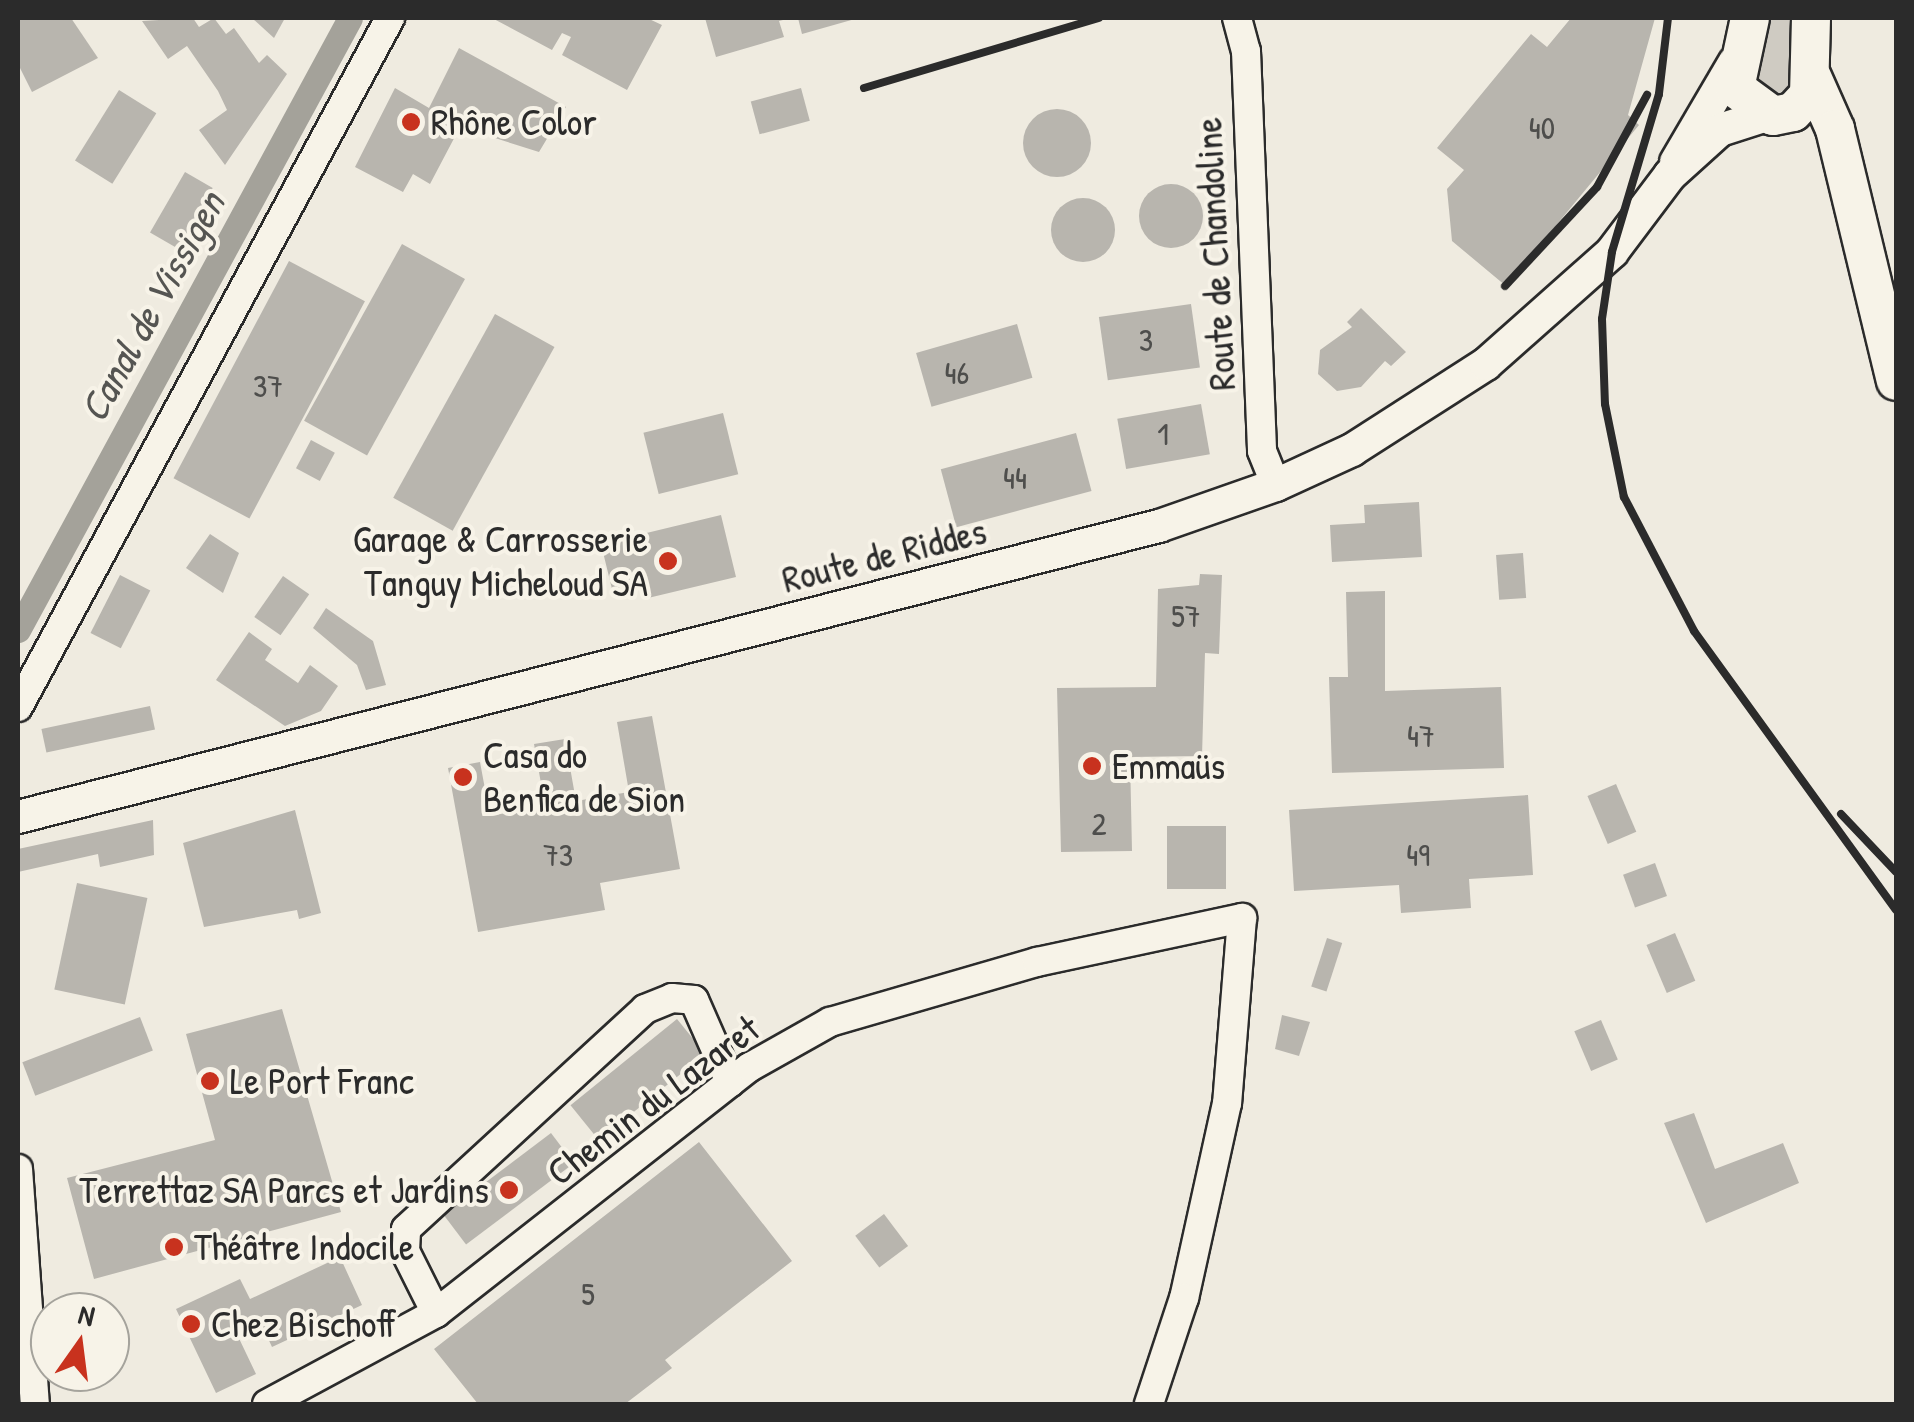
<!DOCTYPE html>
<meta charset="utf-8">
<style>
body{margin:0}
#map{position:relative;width:1914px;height:1422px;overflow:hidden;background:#efebe0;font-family:"Patrick Hand",sans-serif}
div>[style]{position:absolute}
.green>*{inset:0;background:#cfcbc2}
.canal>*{height:25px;margin:-12.5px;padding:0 12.5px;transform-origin:12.5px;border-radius:12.5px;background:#a4a29a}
.building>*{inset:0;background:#b8b5ae;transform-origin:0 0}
.round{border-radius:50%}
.roads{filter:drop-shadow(2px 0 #2b2b2b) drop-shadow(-2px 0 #2b2b2b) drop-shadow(0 2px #2b2b2b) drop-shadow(0 -2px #2b2b2b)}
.minor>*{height:28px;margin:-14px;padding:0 14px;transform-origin:14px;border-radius:14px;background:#f7f3e8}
.tertiary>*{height:32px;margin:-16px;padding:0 16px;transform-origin:16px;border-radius:16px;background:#f7f3e8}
.secondary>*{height:38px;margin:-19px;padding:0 19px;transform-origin:19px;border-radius:19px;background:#f7f3e8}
.rail>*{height:8px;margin:-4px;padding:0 4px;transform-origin:4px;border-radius:4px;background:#2b2b2b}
.dots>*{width:28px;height:28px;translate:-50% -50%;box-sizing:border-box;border:5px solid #f7f3e8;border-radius:50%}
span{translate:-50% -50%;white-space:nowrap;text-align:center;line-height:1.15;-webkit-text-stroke:8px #f7f3e8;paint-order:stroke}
.number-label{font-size:32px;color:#4e4e4c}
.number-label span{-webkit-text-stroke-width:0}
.poi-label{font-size:38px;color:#2b2b2b}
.left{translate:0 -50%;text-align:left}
.right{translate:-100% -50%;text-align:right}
.street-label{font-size:38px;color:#2b2b2b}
.water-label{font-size:40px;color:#555552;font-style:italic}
.frame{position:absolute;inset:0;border:20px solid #2b2b2b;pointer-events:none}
.north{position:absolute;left:30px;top:1292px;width:100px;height:100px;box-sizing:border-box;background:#f7f3e8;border:2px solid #a5a39c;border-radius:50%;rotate:14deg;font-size:28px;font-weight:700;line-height:40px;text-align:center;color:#2b2b2b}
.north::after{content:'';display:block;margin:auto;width:35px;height:45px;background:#c8321e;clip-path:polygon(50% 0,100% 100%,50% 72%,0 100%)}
</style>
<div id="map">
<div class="green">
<div style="clip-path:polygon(1769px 18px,1791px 18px,1792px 87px,1772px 96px,1755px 86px)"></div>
</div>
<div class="canal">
<div style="left:18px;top:630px;width:696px;rotate:-61.52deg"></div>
</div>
<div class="building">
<div style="clip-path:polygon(18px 18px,71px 18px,98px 58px,32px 92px,18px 64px)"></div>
<div style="clip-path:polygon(193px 18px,199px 27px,214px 18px,226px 34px,234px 28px,259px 63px,267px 55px,287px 74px,225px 165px,199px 130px,227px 110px,218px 91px,187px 46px,168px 59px,142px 21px)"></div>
<div style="clip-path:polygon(252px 18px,285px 18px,274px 38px)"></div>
<div style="clip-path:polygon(492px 18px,647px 18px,662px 25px,627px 90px,562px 55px,571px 37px,562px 33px,552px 50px)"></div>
<div style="clip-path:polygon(705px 18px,787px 18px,787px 19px,779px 21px,784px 37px,716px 57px)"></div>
<div style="clip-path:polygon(798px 18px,855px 18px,855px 19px,802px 34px)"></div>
<div style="clip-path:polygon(1571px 18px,1655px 18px,1628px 115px,1639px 125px,1506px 286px,1452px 241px,1447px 189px,1464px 170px,1437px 148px,1531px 34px,1547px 47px)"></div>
<div style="clip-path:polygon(459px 48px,566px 107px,539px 152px,460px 127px,430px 184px,413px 174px,403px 192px,355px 167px,395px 88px,429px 108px)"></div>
<div style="left:801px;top:88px;width:34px;height:52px;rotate:75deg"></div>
<div style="left:119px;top:90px;width:44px;height:83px;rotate:32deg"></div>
<div class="round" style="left:1023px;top:109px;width:68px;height:68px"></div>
<div style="left:185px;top:172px;width:32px;height:70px;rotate:30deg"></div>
<div class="round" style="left:1139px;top:184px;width:64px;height:64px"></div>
<div class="round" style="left:1051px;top:198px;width:64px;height:64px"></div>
<div style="left:402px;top:244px;width:72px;height:202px;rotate:29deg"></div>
<div style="left:289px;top:261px;width:86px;height:246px;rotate:28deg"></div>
<div style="left:1191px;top:304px;width:64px;height:93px;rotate:82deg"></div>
<div style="clip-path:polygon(1361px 308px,1406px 352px,1391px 366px,1385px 361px,1361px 387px,1337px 391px,1318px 374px,1320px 350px,1352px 327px,1347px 322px)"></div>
<div style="left:495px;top:314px;width:68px;height:210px;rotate:29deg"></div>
<div style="left:1017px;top:324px;width:56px;height:105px;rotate:74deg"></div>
<div style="left:1201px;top:404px;width:51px;height:85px;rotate:80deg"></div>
<div style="left:723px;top:413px;width:63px;height:82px;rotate:76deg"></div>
<div style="left:1076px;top:433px;width:60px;height:140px;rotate:75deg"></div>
<div style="left:311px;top:440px;width:27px;height:32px;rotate:28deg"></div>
<div style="clip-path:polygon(1419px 502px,1422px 557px,1332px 562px,1330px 525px,1365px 523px,1364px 505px)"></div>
<div style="clip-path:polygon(721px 515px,736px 577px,648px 598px,643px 582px,612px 589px,601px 544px)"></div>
<div style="clip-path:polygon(210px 534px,239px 553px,223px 593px,186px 568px)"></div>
<div style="left:1523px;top:553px;width:45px;height:27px;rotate:86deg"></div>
<div style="clip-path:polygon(1200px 574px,1222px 575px,1219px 654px,1205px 653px,1202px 756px,1130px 757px,1132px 851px,1061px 852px,1057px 688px,1156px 687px,1158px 589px,1199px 585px)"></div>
<div style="left:120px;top:575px;width:34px;height:65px;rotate:27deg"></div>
<div style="left:283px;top:576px;width:32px;height:50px;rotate:35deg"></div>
<div style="clip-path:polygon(1385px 591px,1385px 691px,1501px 687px,1504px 768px,1332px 773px,1329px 677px,1348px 677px,1346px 592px)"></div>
<div style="clip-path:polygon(326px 608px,373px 641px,386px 685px,366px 690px,357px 665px,313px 628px)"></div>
<div style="clip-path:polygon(249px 632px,272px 649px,265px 660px,298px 683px,310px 665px,338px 686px,321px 711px,285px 726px,216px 680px)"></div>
<div style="left:150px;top:706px;width:24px;height:111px;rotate:78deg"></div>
<div style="clip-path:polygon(652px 716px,680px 869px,600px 883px,605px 910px,478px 932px,448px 768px,480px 762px,490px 816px,545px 806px,534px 744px,565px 739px,576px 801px,629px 792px,617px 722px)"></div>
<div style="left:1616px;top:784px;width:52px;height:31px;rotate:67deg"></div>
<div style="clip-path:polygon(1528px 795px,1533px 875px,1469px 879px,1471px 908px,1401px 913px,1399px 885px,1294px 891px,1289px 810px)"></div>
<div style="clip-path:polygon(295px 810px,321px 913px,299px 919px,297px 910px,204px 927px,183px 843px)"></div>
<div style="clip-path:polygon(153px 820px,154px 855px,100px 867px,98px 854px,18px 872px,18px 849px)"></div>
<div style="left:1226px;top:826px;width:63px;height:59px;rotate:90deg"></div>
<div style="left:1655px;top:863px;width:35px;height:34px;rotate:70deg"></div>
<div style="left:77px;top:883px;width:72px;height:109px;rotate:12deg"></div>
<div style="left:1675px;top:933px;width:52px;height:31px;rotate:67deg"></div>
<div style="left:1327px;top:938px;width:16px;height:51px;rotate:18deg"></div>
<div style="clip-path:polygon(282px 1009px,341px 1212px,94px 1279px,67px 1178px,215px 1140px,186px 1034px)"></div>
<div style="clip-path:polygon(1282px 1015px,1310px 1022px,1299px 1056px,1275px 1049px)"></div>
<div style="left:140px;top:1017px;width:36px;height:126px;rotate:69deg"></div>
<div style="left:677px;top:1019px;width:45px;height:137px;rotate:51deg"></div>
<div style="left:1601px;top:1020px;width:43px;height:29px;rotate:67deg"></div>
<div style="clip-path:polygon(1694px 1113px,1715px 1169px,1783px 1143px,1799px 1183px,1706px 1223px,1664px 1123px)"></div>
<div style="left:551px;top:1133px;width:38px;height:135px;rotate:53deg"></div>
<div style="clip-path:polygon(699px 1142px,792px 1261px,665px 1360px,672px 1368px,625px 1404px,478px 1404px,434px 1349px)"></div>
<div style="left:884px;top:1214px;width:40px;height:36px;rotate:53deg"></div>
<div style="clip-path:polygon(340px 1257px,362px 1305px,272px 1347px,259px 1319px,235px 1330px,256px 1374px,216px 1393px,176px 1309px,240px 1279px,250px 1299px)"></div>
</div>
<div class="roads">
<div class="minor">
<div style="left:1237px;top:18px;width:34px;rotate:75deg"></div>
<div style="left:1246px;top:51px;width:400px;rotate:87.7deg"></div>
<div style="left:1262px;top:451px;width:37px;rotate:68deg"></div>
<div style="left:18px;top:707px;width:783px;rotate:-61.63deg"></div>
<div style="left:18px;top:1169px;width:236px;rotate:85.9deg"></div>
<div style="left:436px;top:1313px;width:69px;rotate:-116.6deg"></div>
<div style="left:405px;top:1251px;width:22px;rotate:-87deg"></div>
<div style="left:406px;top:1229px;width:325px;rotate:-42.6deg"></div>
<div style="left:645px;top:1009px;width:29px;rotate:-22deg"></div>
<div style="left:672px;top:998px;width:22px;rotate:5deg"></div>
<div style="left:694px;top:1000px;width:90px;rotate:66.3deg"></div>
<div style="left:267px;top:1404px;width:192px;rotate:-28.3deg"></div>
<div style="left:436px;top:1313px;width:399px;rotate:-38.1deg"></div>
<div style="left:750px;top:1067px;width:92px;rotate:-29.4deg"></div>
<div style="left:830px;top:1022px;width:216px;rotate:-16.2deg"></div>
<div style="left:1037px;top:962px;width:210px;rotate:-12.1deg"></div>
<div style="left:1242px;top:918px;width:186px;rotate:94.6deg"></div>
<div style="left:1227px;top:1103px;width:200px;rotate:102.4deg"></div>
<div style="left:1184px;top:1298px;width:112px;rotate:108.3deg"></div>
</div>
<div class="tertiary">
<div style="left:1676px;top:162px;width:115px;rotate:-59.6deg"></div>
<div style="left:18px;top:817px;width:1178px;rotate:-14.31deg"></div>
<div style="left:1159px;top:526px;width:124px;rotate:-19.3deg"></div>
<div style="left:1276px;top:485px;width:84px;rotate:-24.7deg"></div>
<div style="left:1352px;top:450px;width:159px;rotate:-32.7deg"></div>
<div style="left:1486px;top:364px;width:169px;rotate:-41.6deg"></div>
<div style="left:1612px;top:252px;width:96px;rotate:-53deg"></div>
<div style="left:1670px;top:175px;width:67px;rotate:-42deg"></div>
<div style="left:1720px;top:130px;width:49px;rotate:-17.7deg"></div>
</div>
<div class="secondary">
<div style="left:1750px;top:18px;width:72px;rotate:102.1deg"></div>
<div style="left:1735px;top:88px;width:47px;rotate:36.4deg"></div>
<div style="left:1773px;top:116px;width:20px;rotate:-11deg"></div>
<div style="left:1793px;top:112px;width:23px;rotate:-47deg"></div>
<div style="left:1809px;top:95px;width:77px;rotate:-88.5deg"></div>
<div style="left:1812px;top:77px;width:57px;rotate:66.1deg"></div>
<div style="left:1835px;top:129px;width:259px;rotate:76.4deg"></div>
</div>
</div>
<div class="rail">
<div style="left:1668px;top:18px;width:77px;rotate:96.8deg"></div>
<div style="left:1659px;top:94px;width:165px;rotate:106.6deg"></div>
<div style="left:1612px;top:252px;width:68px;rotate:98.5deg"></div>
<div style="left:1602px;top:319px;width:85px;rotate:88deg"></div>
<div style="left:1605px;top:404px;width:95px;rotate:78.5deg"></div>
<div style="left:1624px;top:497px;width:151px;rotate:62.4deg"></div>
<div style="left:1694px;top:631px;width:344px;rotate:54.1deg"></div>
<div style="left:864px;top:88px;width:245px;rotate:-16.6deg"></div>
<div style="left:1505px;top:286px;width:135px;rotate:-47.1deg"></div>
<div style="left:1597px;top:187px;width:105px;rotate:-61.5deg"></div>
<div style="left:1841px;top:814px;width:80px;rotate:46.5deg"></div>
</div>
<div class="dots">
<div style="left:411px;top:122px;background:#c8321e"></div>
<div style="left:668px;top:561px;background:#c8321e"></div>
<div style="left:1092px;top:766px;background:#c8321e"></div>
<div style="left:463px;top:777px;background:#c8321e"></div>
<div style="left:210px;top:1081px;background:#c8321e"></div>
<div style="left:509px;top:1190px;background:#c8321e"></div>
<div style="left:174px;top:1247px;background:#c8321e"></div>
<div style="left:191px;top:1324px;background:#c8321e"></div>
</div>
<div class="number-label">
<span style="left:1542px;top:128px">40</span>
<span style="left:1146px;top:340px">3</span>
<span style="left:957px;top:373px">46</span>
<span style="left:268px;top:386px">37</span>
<span style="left:1163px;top:434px">1</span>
<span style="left:1015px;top:478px">44</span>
<span style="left:1186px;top:616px">57</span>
<span style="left:1421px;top:736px">47</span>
<span style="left:1099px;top:824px">2</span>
<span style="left:558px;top:855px">73</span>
<span style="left:1418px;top:855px">49</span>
<span style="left:588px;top:1294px">5</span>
</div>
<div class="poi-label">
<span class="left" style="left:431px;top:122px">Rhône Color</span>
<span class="right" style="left:648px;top:561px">Garage &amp; Carrosserie<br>Tanguy Micheloud SA</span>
<span class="left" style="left:483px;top:777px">Casa do<br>Benfica de Sion</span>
<span class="left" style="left:1112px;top:766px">Emmaüs</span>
<span class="left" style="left:230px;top:1081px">Le Port Franc</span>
<span class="right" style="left:489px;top:1190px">Terrettaz SA Parcs et Jardins</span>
<span class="left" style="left:194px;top:1247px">Théâtre Indocile</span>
<span class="left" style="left:211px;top:1324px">Chez Bischoff</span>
</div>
<div class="street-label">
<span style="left:1215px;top:254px;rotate:-93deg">Route de Chandoline</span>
<span style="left:884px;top:555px;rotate:-14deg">Route de Riddes</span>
<span style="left:653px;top:1100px;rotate:-37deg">Chemin du Lazaret</span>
</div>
<div class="water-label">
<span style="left:151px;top:306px;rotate:-61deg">Canal de Vissigen</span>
</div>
<div class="frame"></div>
<div class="north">N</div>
</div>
